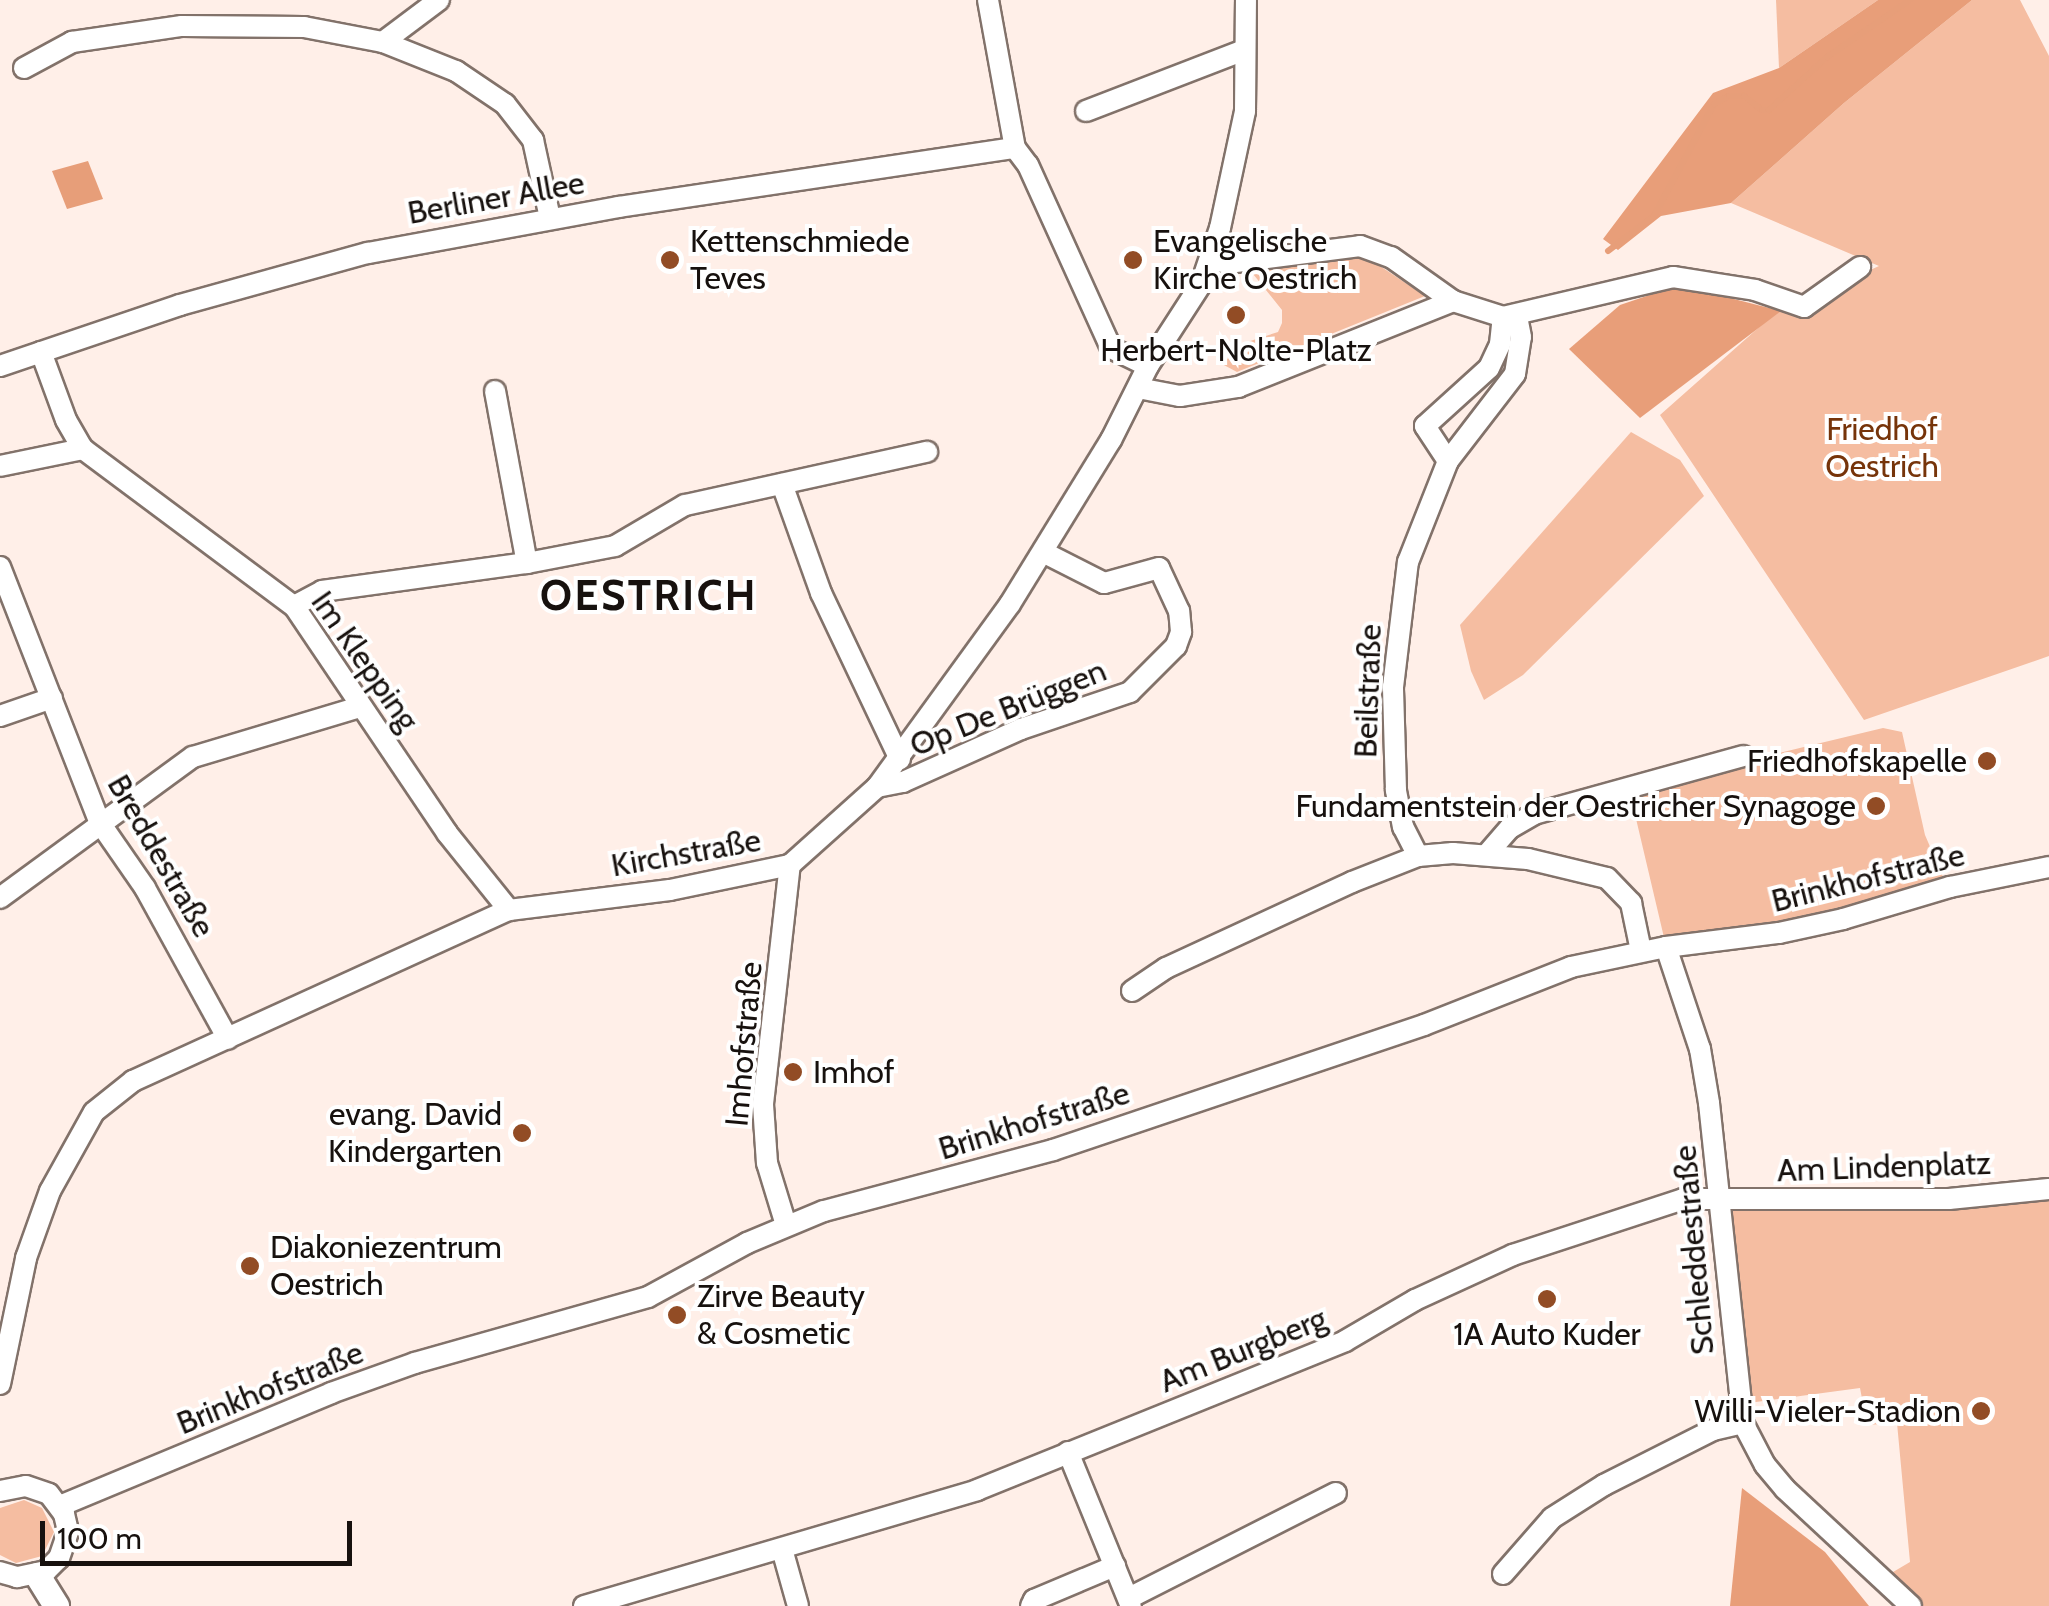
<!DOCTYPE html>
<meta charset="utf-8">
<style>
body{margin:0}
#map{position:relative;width:2049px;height:1606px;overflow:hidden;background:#ffefe8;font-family:Cabin,sans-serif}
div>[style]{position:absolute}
.green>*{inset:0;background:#f5bda1}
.forest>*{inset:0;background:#e89e79}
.water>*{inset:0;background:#e79e79}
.stream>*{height:6px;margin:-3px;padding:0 3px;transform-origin:3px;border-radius:3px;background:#e79e79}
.roads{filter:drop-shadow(2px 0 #82726a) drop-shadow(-2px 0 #82726a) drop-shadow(0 2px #82726a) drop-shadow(0 -2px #82726a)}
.minor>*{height:20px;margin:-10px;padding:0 10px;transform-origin:10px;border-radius:10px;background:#fff}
.tertiary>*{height:25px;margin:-12.5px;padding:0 12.5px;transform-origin:12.5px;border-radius:12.5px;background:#fff}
.dots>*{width:28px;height:28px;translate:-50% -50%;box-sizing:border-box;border:5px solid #fff;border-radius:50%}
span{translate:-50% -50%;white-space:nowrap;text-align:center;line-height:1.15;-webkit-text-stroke:8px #fff;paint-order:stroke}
.street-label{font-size:32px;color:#17110e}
.poi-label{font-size:32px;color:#17110e}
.left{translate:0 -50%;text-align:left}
.right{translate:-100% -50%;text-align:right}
.park-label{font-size:32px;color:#76340a}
.district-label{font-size:42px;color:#17110e;font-weight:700;letter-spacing:2.5px}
.scale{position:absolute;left:40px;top:1521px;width:312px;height:45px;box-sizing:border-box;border:5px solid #17110e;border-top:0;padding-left:12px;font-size:30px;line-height:35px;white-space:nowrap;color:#17110e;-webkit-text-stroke:8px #fff;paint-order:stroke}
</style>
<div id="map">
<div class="green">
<div style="clip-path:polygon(1776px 0,1878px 0,1779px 68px)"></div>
<div style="clip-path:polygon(1972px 0,2020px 0,2049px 56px,2049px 656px,1864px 720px,1660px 415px,1774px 314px,1879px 266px,1731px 203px,1844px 103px)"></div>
<div style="clip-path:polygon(1365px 256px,1425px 296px,1237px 372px,1222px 364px,1244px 343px,1278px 332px,1282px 323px,1282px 310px,1249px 269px)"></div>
<div style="clip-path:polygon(1631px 432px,1680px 460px,1704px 496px,1523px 675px,1484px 700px,1471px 671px,1460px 625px)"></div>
<div style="clip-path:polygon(1883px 728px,1902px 732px,1925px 835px,1947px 886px,1842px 917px,1666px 946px,1629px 789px)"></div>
<div style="clip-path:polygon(2049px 1192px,2049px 1606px,1917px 1606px,1888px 1575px,1910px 1562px,1897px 1423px,1867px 1425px,1860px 1388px,1741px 1404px,1722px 1199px)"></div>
<div style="clip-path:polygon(24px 1500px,42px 1508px,54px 1532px,42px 1556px,16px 1563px,0 1555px,0 1508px)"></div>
</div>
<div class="forest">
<div style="clip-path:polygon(1878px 0,1972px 0,1844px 103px,1731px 203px,1661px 216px,1618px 250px,1603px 239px,1713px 93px,1779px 68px)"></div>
<div style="clip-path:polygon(1679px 285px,1781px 311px,1640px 418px,1569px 349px,1620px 305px)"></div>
<div style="clip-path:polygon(1742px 1488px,1825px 1552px,1869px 1606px,1730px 1606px)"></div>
</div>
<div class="water">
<div style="clip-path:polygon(88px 161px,103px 199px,67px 209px,52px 171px)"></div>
</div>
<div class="stream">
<div style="left:1608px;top:251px;width:58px;rotate:-37.3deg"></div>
<div style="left:1654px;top:216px;width:127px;rotate:-61.8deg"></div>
<div style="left:1714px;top:104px;width:17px;rotate:-28deg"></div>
<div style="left:1729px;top:96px;width:15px"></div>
<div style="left:1744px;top:96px;width:23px;rotate:38deg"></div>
<div style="left:1762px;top:110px;width:7px"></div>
<div style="left:1769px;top:110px;width:79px;rotate:-42.4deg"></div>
<div style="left:1827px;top:57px;width:101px;rotate:-34.5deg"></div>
</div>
<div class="roads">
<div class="minor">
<div style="left:988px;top:0;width:150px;rotate:79.7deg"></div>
<div style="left:1015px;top:148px;width:21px;rotate:53deg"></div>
<div style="left:1028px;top:165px;width:201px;rotate:65.6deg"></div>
<div style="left:1111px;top:348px;width:41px;rotate:25.9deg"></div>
<div style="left:383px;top:42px;width:70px;rotate:-36.9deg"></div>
<div style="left:24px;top:68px;width:55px;rotate:-28.4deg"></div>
<div style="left:72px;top:42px;width:111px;rotate:-8.3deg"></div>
<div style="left:182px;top:26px;width:122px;rotate:0.5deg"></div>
<div style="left:304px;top:27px;width:80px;rotate:10.8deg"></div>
<div style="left:383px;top:42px;width:79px;rotate:21.7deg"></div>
<div style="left:456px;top:71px;width:59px;rotate:34deg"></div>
<div style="left:505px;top:104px;width:46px;rotate:52.1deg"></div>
<div style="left:533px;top:140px;width:80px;rotate:77.7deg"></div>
<div style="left:1086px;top:111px;width:169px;rotate:-21.1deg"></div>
<div style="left:1212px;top:260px;width:16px;rotate:11deg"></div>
<div style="left:1228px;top:263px;width:133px;rotate:-7.3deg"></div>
<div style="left:1360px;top:246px;width:33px;rotate:20deg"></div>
<div style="left:1391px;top:257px;width:76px;rotate:35.4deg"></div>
<div style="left:1453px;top:301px;width:52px;rotate:17.7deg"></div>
<div style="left:1503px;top:317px;width:175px;rotate:-13.2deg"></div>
<div style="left:1673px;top:277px;width:83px;rotate:9deg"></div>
<div style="left:1755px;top:290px;width:52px;rotate:19.1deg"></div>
<div style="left:1804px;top:307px;width:69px;rotate:-35.5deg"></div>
<div style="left:41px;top:352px;width:72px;rotate:69.8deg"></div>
<div style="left:66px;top:420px;width:34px;rotate:60deg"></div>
<div style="left:83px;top:449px;width:263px;rotate:36.7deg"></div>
<div style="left:294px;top:606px;width:274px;rotate:56deg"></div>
<div style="left:447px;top:833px;width:99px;rotate:51.2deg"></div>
<div style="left:0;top:366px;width:190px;rotate:-18.7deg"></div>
<div style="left:180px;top:305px;width:195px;rotate:-15.5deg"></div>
<div style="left:368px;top:253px;width:255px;rotate:-10.4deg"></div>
<div style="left:619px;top:207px;width:400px;rotate:-8.5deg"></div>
<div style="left:1138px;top:388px;width:43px;rotate:10.8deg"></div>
<div style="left:1180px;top:396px;width:59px;rotate:-8.8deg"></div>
<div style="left:1238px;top:387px;width:232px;rotate:-21.8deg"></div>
<div style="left:495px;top:391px;width:175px;rotate:79.5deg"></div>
<div style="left:1448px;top:461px;width:42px;rotate:-123.3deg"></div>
<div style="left:1425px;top:426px;width:86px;rotate:-42.2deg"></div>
<div style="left:1489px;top:368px;width:26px;rotate:-65deg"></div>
<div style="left:1500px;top:344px;width:27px;rotate:-84deg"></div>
<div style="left:0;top:466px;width:85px;rotate:-11.6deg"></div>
<div style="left:782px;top:484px;width:116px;rotate:70.3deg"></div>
<div style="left:821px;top:593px;width:184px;rotate:64.6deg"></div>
<div style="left:0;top:567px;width:275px;rotate:68.7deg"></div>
<div style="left:100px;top:823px;width:79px;rotate:55.3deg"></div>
<div style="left:145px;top:888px;width:172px;rotate:61.2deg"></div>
<div style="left:294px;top:606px;width:32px;rotate:-28deg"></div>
<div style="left:322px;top:591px;width:207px;rotate:-7.8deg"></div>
<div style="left:527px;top:563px;width:90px;rotate:-10.9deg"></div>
<div style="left:615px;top:546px;width:81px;rotate:-30.4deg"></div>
<div style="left:685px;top:505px;width:248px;rotate:-12.4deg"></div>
<div style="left:0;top:716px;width:55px;rotate:-19.1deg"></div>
<div style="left:877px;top:787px;width:26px;rotate:-11deg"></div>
<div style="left:903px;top:782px;width:129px;rotate:-24.2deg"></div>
<div style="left:1021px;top:729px;width:115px;rotate:-18.7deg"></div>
<div style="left:1130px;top:692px;width:65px;rotate:-45deg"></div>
<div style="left:1176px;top:646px;width:15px;rotate:-70deg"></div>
<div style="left:1181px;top:632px;width:21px;rotate:-95deg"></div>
<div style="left:1179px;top:611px;width:47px;rotate:-114.9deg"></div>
<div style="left:1159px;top:568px;width:57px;rotate:164.7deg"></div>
<div style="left:1104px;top:583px;width:68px;rotate:-153.1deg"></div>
<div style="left:1488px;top:853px;width:33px;rotate:-49deg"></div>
<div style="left:1510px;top:828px;width:28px;rotate:-30deg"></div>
<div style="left:1534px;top:814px;width:217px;rotate:-15.5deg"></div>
<div style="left:1418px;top:856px;width:33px;rotate:-117deg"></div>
<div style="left:1403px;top:827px;width:38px;rotate:-101deg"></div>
<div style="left:1396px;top:790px;width:103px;rotate:-91.7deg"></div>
<div style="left:1393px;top:687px;width:126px;rotate:-83.2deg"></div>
<div style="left:1408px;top:562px;width:109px;rotate:-68.4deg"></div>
<div style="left:1448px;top:461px;width:110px;rotate:-52.4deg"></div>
<div style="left:1515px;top:374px;width:37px;rotate:-81deg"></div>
<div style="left:1521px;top:337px;width:20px;rotate:-101deg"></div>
<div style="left:0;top:898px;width:239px;rotate:-36.2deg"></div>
<div style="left:193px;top:757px;width:174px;rotate:-16.7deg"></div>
<div style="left:1666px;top:947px;width:108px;rotate:71.6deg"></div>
<div style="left:1700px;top:1049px;width:55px;rotate:80.5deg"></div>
<div style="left:1709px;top:1103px;width:322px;rotate:83.9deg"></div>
<div style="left:1743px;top:1423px;width:47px;rotate:62.4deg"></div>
<div style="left:1765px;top:1465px;width:31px;rotate:50deg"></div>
<div style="left:1785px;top:1489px;width:172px;rotate:42.9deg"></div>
<div style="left:1132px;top:991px;width:41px;rotate:-34.1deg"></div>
<div style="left:1166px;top:968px;width:205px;rotate:-24.8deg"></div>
<div style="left:1352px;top:882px;width:71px;rotate:-21.5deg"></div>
<div style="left:1418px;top:856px;width:35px;rotate:-5deg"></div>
<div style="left:1453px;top:853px;width:75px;rotate:4.6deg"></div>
<div style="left:1528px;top:859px;width:81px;rotate:13.5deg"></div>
<div style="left:1607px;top:878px;width:35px;rotate:46deg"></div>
<div style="left:1631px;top:903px;width:49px;rotate:78.2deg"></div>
<div style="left:786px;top:1225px;width:65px;rotate:-107deg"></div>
<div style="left:767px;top:1163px;width:59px;rotate:-93.9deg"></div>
<div style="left:763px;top:1104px;width:241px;rotate:-83.6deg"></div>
<div style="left:0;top:1384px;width:129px;rotate:-78.3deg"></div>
<div style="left:26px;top:1258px;width:71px;rotate:-70.3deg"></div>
<div style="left:50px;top:1191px;width:90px;rotate:-60.9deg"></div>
<div style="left:94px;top:1112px;width:50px;rotate:-38.5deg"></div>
<div style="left:133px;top:1081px;width:413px;rotate:-24.5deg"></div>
<div style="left:509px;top:910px;width:162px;rotate:-7.1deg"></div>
<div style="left:670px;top:890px;width:123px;rotate:-11.8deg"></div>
<div style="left:790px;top:865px;width:117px;rotate:-41.9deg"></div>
<div style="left:877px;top:787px;width:226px;rotate:-54deg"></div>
<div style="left:1010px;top:604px;width:193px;rotate:-58.4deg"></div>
<div style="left:1111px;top:440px;width:83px;rotate:-63.4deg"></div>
<div style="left:1148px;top:366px;width:98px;rotate:-57.1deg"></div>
<div style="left:1201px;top:284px;width:59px;rotate:-71.3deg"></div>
<div style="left:1220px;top:228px;width:120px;rotate:-77.9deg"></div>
<div style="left:1245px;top:111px;width:111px;rotate:-89.5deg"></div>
<div style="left:1068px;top:1452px;width:166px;rotate:67.8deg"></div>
<div style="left:0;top:1491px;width:26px;rotate:-11deg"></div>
<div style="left:26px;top:1486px;width:24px;rotate:19deg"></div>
<div style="left:49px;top:1494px;width:25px;rotate:53deg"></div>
<div style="left:64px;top:1514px;width:18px;rotate:77deg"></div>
<div style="left:68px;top:1532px;width:28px;rotate:109deg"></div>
<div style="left:59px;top:1558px;width:18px;rotate:135deg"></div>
<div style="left:46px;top:1571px;width:30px;rotate:168deg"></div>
<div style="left:17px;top:1577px;width:18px;rotate:-164deg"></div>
<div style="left:60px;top:1506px;width:294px;rotate:-22.6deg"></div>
<div style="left:331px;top:1393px;width:89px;rotate:-19.7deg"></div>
<div style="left:415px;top:1363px;width:242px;rotate:-15.8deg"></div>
<div style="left:648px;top:1297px;width:113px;rotate:-28.6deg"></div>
<div style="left:747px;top:1243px;width:83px;rotate:-22.6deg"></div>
<div style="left:824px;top:1211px;width:237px;rotate:-14.9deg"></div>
<div style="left:1053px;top:1150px;width:391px;rotate:-18.6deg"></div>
<div style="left:1424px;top:1025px;width:158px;rotate:-21.5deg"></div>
<div style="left:1571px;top:967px;width:97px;rotate:-11.9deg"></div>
<div style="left:1666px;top:947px;width:114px;rotate:-7.1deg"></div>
<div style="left:1779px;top:933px;width:66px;rotate:-12.3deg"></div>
<div style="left:1843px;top:919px;width:112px;rotate:-16.7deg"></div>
<div style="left:1950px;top:887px;width:101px;rotate:-11.4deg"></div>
<div style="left:782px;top:1549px;width:59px;rotate:74.3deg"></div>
<div style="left:1503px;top:1574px;width:74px;rotate:-48.8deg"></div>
<div style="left:1552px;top:1518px;width:62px;rotate:-32.4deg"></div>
<div style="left:1604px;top:1485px;width:122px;rotate:-26.8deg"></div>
<div style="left:1713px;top:1430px;width:31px;rotate:-13deg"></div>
<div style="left:1129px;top:1598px;width:232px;rotate:-26.9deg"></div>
<div style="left:584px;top:1606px;width:410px;rotate:-16.4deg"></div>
<div style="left:977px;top:1490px;width:397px;rotate:-22deg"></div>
<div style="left:1345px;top:1341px;width:81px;rotate:-30.4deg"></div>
<div style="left:1415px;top:1300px;width:108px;rotate:-24.7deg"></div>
<div style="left:1513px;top:1255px;width:179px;rotate:-18.2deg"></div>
<div style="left:1683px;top:1199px;width:266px"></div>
<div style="left:1949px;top:1199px;width:100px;rotate:-5.7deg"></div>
<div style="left:1031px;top:1606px;width:7px;rotate:-63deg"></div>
<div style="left:1034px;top:1600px;width:88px;rotate:-22.8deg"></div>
</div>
<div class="tertiary">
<div style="left:37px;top:1575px;width:36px;rotate:58deg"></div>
</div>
</div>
<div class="dots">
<div style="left:670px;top:260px;background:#924c25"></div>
<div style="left:1133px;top:260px;background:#924c25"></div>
<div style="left:1236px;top:315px;background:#924c25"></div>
<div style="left:1987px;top:761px;background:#924c25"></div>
<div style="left:1876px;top:806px;background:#924c25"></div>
<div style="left:793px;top:1072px;background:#924c25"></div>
<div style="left:522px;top:1133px;background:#924c25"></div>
<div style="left:250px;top:1266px;background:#924c25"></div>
<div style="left:1547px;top:1299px;background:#924c25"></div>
<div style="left:677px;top:1315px;background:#924c25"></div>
<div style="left:1981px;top:1411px;background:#924c25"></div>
</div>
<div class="street-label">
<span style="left:496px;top:198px;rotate:-10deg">Berliner Allee</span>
<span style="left:365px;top:661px;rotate:55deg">Im Klepping</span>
<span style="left:1368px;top:691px;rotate:-88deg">Beilstraße</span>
<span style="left:1008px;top:708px;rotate:-22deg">Op De Brüggen</span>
<span style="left:686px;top:853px;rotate:-10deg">Kirchstraße</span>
<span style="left:161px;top:856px;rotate:60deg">Breddestraße</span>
<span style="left:1868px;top:878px;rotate:-14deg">Brinkhofstraße</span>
<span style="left:744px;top:1044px;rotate:-85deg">Imhofstraße</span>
<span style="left:1034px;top:1121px;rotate:-17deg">Brinkhofstraße</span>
<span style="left:1884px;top:1167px;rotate:-2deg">Am Lindenplatz</span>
<span style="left:1694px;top:1250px;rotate:-95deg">Schleddestraße</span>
<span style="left:1243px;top:1350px;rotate:-22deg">Am Burgberg</span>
<span style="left:270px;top:1388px;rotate:-22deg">Brinkhofstraße</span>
</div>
<div class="poi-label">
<span class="left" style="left:690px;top:260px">Kettenschmiede<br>Teves</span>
<span class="left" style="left:1153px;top:260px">Evangelische<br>Kirche Oestrich</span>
<span style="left:1236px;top:350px">Herbert-Nolte-Platz</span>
<span class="right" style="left:1967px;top:761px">Friedhofskapelle</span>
<span class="right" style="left:1856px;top:806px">Fundamentstein der Oestricher Synagoge</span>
<span class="left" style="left:813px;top:1072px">Imhof</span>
<span class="right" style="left:502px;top:1133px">evang. David<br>Kindergarten</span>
<span class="left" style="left:270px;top:1266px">Diakoniezentrum<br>Oestrich</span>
<span class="left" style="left:697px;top:1315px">Zirve Beauty<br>&amp; Cosmetic</span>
<span style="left:1547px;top:1334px">1A Auto Kuder</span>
<span class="right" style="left:1961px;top:1411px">Willi-Vieler-Stadion</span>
</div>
<div class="park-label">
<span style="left:1882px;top:448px">Friedhof<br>Oestrich</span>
</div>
<div class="district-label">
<span style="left:649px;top:595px">OESTRICH</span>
</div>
<div class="scale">100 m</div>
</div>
